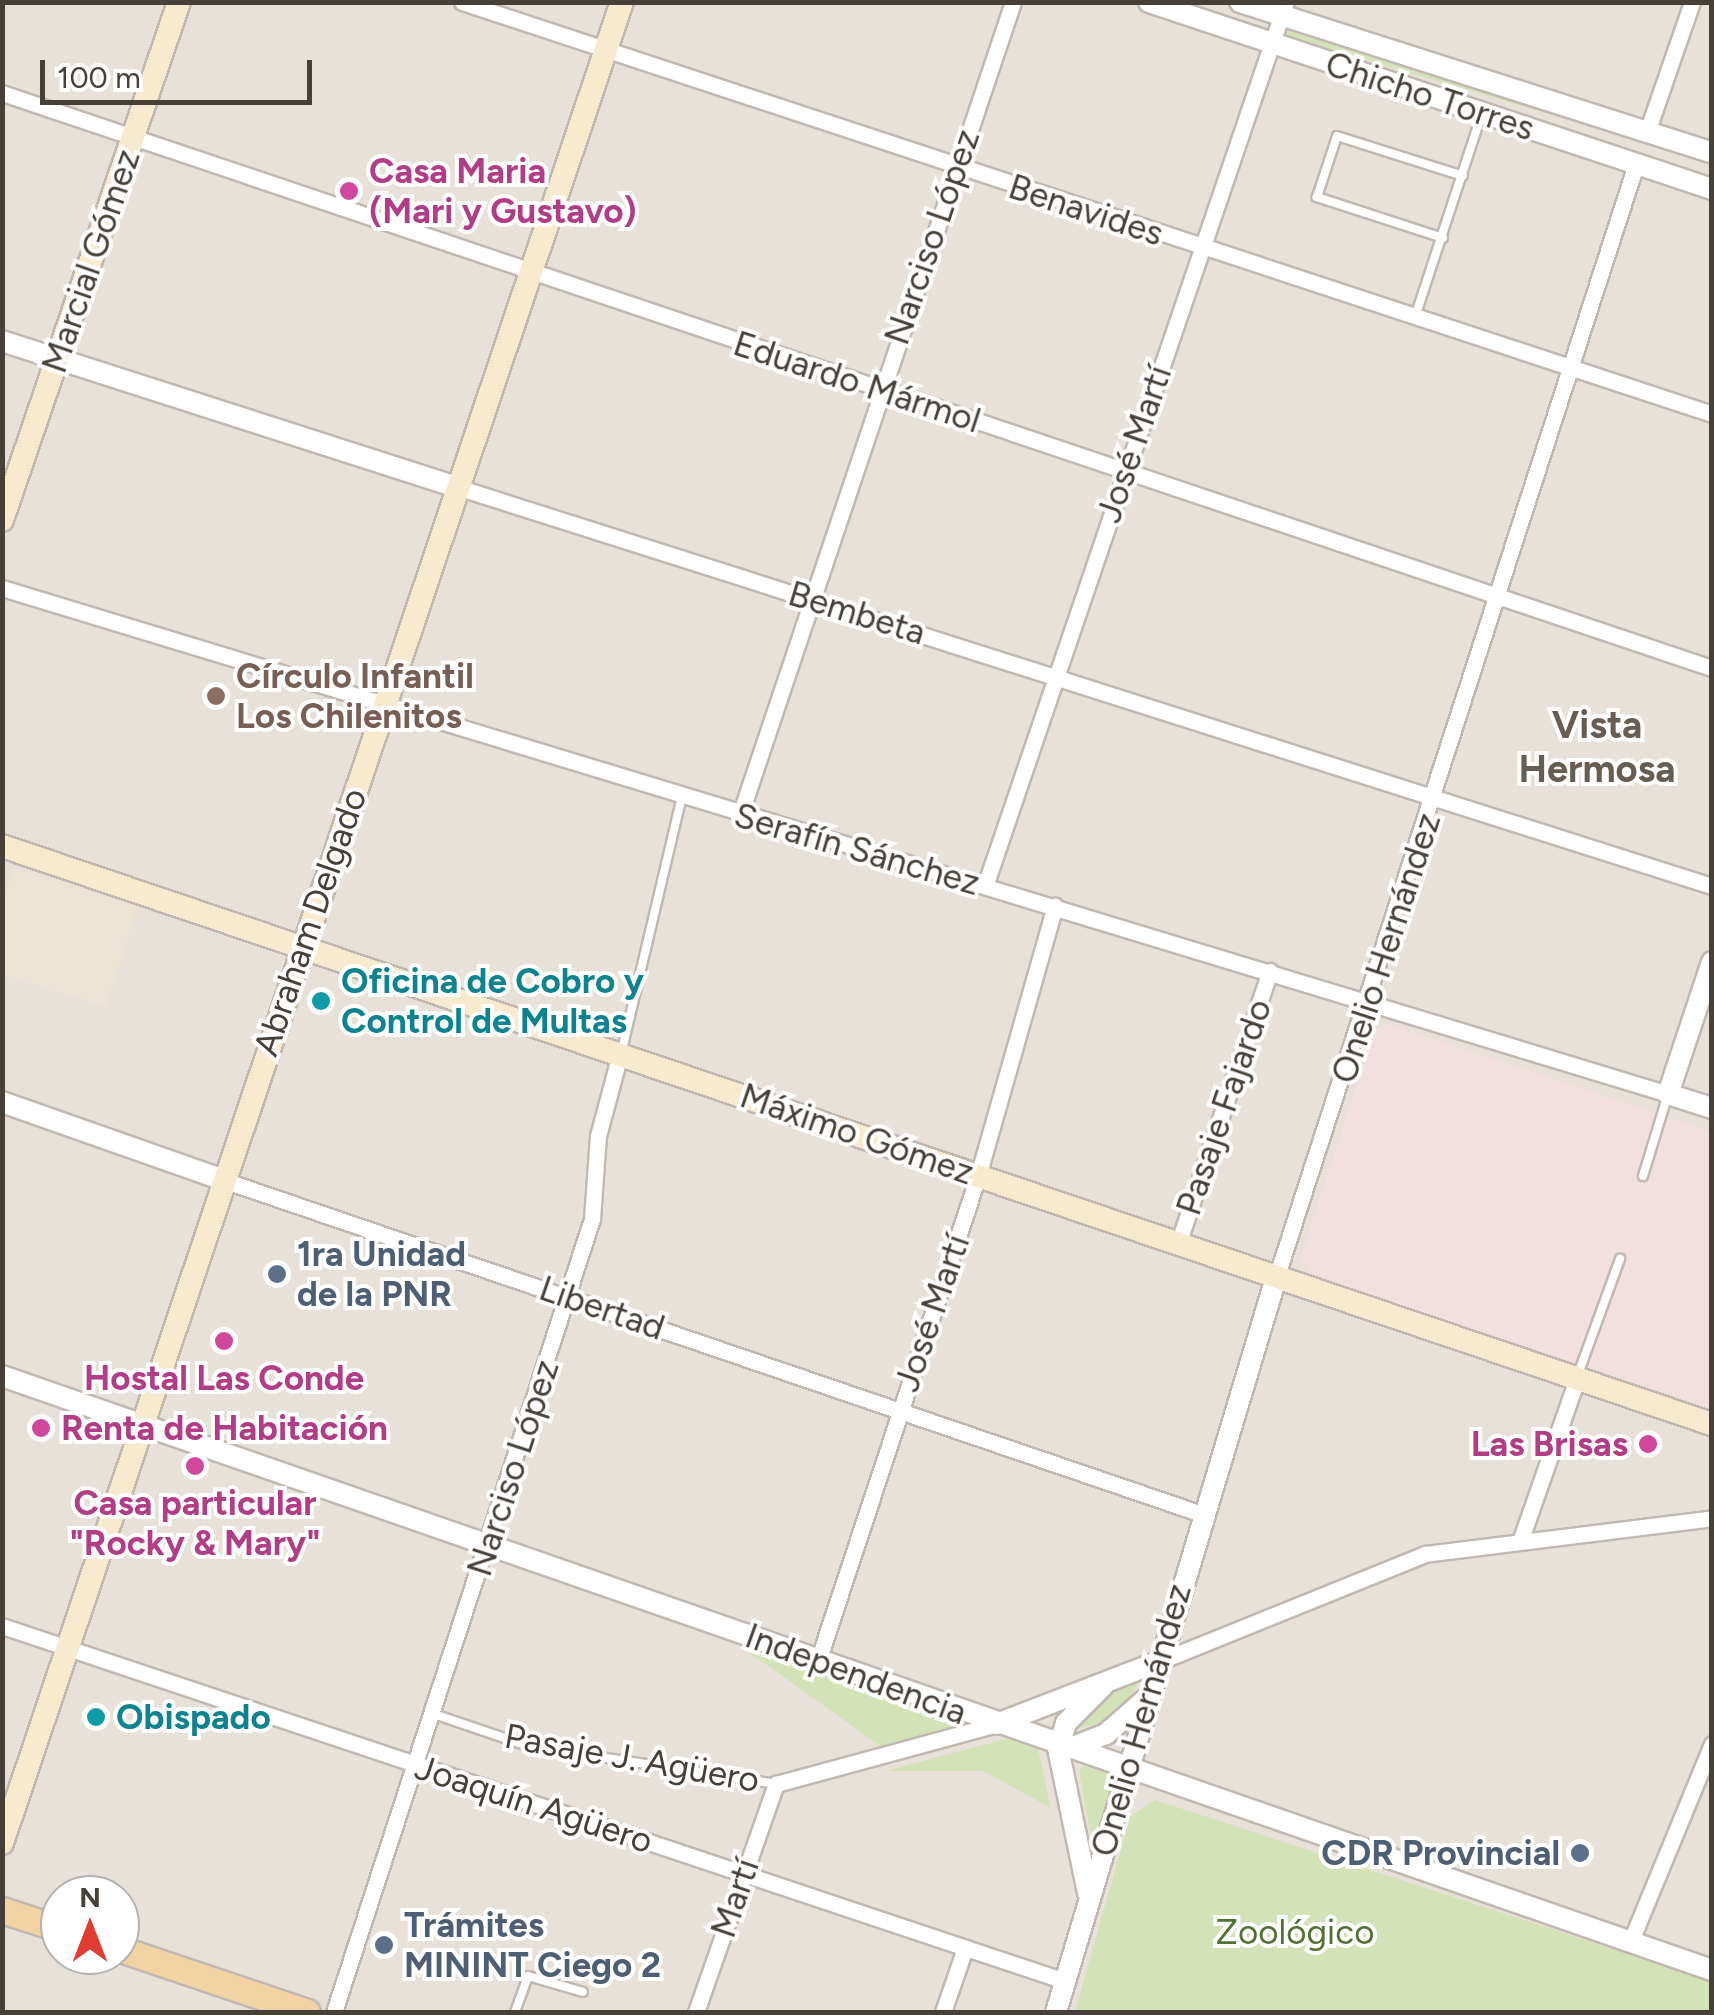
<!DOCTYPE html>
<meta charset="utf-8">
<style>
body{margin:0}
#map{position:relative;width:1714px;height:2015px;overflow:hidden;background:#f3f0ea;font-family:Figtree,sans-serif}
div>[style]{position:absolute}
.residential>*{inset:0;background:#e7e1d9}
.education>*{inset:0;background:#ebe3d6}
.medical>*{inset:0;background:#f2e0e0}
.green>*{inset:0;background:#d4e2b8}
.roads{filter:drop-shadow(2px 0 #c1b9b1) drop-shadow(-2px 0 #c1b9b1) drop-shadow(0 2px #c1b9b1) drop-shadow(0 -2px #c1b9b1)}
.service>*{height:8px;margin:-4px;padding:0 4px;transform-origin:4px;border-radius:4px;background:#fff}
.minor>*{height:15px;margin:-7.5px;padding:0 7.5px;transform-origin:7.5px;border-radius:7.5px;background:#fff}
.tertiary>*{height:20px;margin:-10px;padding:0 10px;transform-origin:10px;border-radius:10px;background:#fff}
.secondary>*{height:22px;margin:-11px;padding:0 11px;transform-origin:11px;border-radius:11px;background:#f8eacf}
.primary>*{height:25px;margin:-12.5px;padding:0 12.5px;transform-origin:12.5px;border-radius:12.5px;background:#f2d4a4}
.dots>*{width:28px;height:28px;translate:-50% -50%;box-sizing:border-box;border:5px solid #fff;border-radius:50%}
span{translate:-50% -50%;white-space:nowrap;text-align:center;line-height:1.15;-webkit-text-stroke:8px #fff;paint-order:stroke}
.street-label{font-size:35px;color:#464039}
.hotel-label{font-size:35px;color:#b23c85;font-weight:700}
.left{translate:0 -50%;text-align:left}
.right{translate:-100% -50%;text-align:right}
.education-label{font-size:35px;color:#785e54;font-weight:700}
.culture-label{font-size:35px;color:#0d838f;font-weight:700}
.service-label{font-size:35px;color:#4e5e75;font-weight:700}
.park-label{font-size:35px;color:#527233}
.neighbourhood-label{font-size:38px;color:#685d52;font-weight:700}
.frame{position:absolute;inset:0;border:5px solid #464039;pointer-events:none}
.north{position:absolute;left:40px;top:1875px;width:100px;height:100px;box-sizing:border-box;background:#fff;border:2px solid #b5b3b0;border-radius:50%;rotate:0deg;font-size:28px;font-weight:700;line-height:40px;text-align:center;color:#464039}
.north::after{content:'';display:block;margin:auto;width:35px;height:45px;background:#e03c34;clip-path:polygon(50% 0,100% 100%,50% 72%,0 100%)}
.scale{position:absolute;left:40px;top:60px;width:272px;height:45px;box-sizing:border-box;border:5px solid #464039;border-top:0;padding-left:12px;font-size:30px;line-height:35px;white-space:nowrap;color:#464039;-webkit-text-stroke:8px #fff;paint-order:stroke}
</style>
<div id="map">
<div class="residential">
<div style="clip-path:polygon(evenodd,3px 3px,1711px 3px,1711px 2012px,3px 2012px,3px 3px,60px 1895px,120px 1895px,120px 1955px,60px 1955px,60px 1895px)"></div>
</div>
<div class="education">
<div style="clip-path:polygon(14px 867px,138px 904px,106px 1007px,3px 975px,3px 904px)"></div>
</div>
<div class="medical">
<div style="clip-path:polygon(1386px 1024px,1711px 1132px,1711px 1408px,1313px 1276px,1301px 1257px,1374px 1031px)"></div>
</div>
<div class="green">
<div style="clip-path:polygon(1290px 26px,1629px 138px,1287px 36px)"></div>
<div style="clip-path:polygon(746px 1650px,811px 1671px,963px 1723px,883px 1748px)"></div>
<div style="clip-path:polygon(1143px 1674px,1119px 1718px,1079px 1728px,1108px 1691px)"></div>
<div style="clip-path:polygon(1009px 1738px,1038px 1749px,1051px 1808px,983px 1771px,886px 1771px)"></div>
<div style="clip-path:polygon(1087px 1763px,1115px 1776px,1093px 1848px,1079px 1771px)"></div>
<div style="clip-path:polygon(1155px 1800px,1711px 1981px,1711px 2012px,1075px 2012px,1130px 1817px)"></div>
</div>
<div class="roads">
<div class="service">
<div style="left:1443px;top:238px;width:133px;rotate:-162deg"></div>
<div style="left:1317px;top:197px;width:64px;rotate:-71.8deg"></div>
<div style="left:1337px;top:136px;width:132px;rotate:17.6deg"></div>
<div style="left:1415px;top:317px;width:215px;rotate:-71.8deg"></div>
<div style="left:622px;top:1050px;width:261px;rotate:-76.7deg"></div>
<div style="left:1643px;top:1176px;width:86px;rotate:-73deg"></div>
<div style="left:1577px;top:1377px;width:126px;rotate:-70deg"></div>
<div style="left:431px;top:1713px;width:102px;rotate:18.8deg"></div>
<div style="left:528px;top:1746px;width:251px;rotate:8.7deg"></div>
<div style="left:515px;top:2012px;width:38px;rotate:-70deg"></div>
<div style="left:528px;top:1976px;width:57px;rotate:16.2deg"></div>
</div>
<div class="minor">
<div style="left:462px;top:2px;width:1316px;rotate:18.24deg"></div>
<div style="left:2px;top:93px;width:1804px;rotate:18.59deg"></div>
<div style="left:1647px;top:132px;width:138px;rotate:-70.9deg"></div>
<div style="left:457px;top:487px;width:1317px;rotate:17.64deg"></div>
<div style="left:2px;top:588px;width:1741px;rotate:16.89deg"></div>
<div style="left:740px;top:815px;width:858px;rotate:-71.44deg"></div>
<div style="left:985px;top:886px;width:934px;rotate:-71.2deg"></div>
<div style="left:223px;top:1180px;width:1034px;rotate:18.84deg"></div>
<div style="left:1178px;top:1244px;width:288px;rotate:-71.4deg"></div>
<div style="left:1276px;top:1278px;width:1171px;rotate:-72.09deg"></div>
<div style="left:1522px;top:1536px;width:166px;rotate:-70.7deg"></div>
<div style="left:2px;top:1626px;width:1121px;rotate:18.47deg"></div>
<div style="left:818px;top:1661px;width:511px;rotate:-71.74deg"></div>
<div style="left:978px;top:1176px;width:281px;rotate:-74.1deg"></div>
<div style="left:1158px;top:1662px;width:288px;rotate:-22deg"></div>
<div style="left:1425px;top:1554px;width:289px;rotate:-7.1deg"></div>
<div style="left:1630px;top:1943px;width:215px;rotate:-67.6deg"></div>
<div style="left:334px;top:2012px;width:834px;rotate:-71.98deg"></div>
<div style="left:592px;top:1219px;width:83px;rotate:-85.9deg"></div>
<div style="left:598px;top:1136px;width:85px;rotate:-75deg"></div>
<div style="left:696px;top:2012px;width:242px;rotate:-70.7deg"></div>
<div style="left:776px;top:1784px;width:229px;rotate:-15.2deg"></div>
<div style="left:943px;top:2012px;width:68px;rotate:-71deg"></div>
</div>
<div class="tertiary">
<div style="left:1149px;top:2px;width:593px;rotate:18.37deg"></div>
<div style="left:1240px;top:2px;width:496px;rotate:17.7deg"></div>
<div style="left:2px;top:341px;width:478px;rotate:17.8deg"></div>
<div style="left:1712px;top:962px;width:139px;rotate:108.4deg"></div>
<div style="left:1668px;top:1094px;width:46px;rotate:17.7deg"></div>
<div style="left:2px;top:1102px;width:234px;rotate:19.4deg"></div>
<div style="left:2px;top:1376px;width:1810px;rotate:19.16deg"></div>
<div style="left:997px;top:1724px;width:173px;rotate:-21.1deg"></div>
<div style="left:1065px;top:1750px;width:44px;rotate:-21.3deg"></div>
<div style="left:1106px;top:1734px;width:53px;rotate:-41.2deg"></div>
<div style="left:1088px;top:1893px;width:148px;rotate:-101.7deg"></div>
<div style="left:1058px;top:1748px;width:26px;rotate:-72deg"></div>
<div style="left:1066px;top:1723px;width:52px;rotate:-45deg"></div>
<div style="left:1056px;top:2012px;width:766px;rotate:-73.32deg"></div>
</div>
<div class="secondary">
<div style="left:2px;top:520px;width:547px;rotate:-71.13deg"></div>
<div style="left:2px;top:846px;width:1805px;rotate:18.68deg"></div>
<div style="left:2px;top:1843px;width:1943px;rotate:-71.39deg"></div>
</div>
<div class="primary">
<div style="left:2px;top:1910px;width:61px;rotate:18.1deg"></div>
<div style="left:120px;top:1949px;width:197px;rotate:18.6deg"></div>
</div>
</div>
<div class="dots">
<div style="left:349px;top:191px;background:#d1479c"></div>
<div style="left:216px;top:696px;background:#8d6e63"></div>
<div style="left:321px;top:1001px;background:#0f9aa8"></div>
<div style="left:277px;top:1274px;background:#5c6f8a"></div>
<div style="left:224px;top:1341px;background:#d1479c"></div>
<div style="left:41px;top:1428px;background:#d1479c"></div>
<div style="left:1648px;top:1444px;background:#d1479c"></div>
<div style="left:195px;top:1466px;background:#d1479c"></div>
<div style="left:96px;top:1717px;background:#0f9aa8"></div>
<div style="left:1580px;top:1853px;background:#5c6f8a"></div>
<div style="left:384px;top:1945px;background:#5c6f8a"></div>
</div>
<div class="street-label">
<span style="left:1430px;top:96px;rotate:18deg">Chicho Torres</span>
<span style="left:1086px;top:210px;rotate:18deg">Benavides</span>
<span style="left:932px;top:237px;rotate:-71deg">Narciso López</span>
<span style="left:91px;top:261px;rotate:-71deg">Marcial Gómez</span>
<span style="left:857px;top:382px;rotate:18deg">Eduardo Mármol</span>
<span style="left:1134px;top:444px;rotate:-71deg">José Martí</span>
<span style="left:857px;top:613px;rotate:17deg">Bembeta</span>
<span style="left:857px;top:849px;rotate:16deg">Serafín Sánchez</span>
<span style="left:310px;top:922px;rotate:-71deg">Abraham Delgado</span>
<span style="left:1386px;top:948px;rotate:-72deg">Onelio Hernández</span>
<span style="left:1224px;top:1107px;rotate:-71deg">Pasaje Fajardo</span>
<span style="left:857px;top:1134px;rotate:19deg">Máximo Gómez</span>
<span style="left:602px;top:1308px;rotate:19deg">Libertad</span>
<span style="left:932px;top:1313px;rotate:-71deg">José Martí</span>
<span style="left:513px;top:1468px;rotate:-72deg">Narciso López</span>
<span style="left:856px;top:1674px;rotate:20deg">Independencia</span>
<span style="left:1141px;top:1720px;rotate:-74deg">Onelio Hernández</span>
<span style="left:632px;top:1758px;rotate:10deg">Pasaje J. Agüero</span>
<span style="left:534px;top:1804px;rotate:18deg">Joaquín Agüero</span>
<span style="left:735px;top:1898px;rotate:-71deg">Martí</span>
</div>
<div class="hotel-label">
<span class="left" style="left:369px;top:191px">Casa Maria<br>(Mari y Gustavo)</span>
<span style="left:224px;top:1378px">Hostal Las Conde</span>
<span class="left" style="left:61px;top:1428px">Renta de Habitación</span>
<span class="right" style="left:1628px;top:1444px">Las Brisas</span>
<span style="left:195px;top:1523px">Casa particular<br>"Rocky &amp; Mary"</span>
</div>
<div class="education-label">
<span class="left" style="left:236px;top:696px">Círculo Infantil<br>Los Chilenitos</span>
</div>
<div class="culture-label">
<span class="left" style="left:341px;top:1001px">Oficina de Cobro y<br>Control de Multas</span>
<span class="left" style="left:116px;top:1717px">Obispado</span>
</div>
<div class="service-label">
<span class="left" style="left:297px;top:1274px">1ra Unidad<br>de la PNR</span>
<span class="right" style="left:1560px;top:1853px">CDR Provincial</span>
<span class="left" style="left:404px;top:1945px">Trámites<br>MININT Ciego 2</span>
</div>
<div class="park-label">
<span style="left:1295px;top:1932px">Zoológico</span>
</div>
<div class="neighbourhood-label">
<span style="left:1597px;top:748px">Vista<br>Hermosa</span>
</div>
<div class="frame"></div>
<div class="north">N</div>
<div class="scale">100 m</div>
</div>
